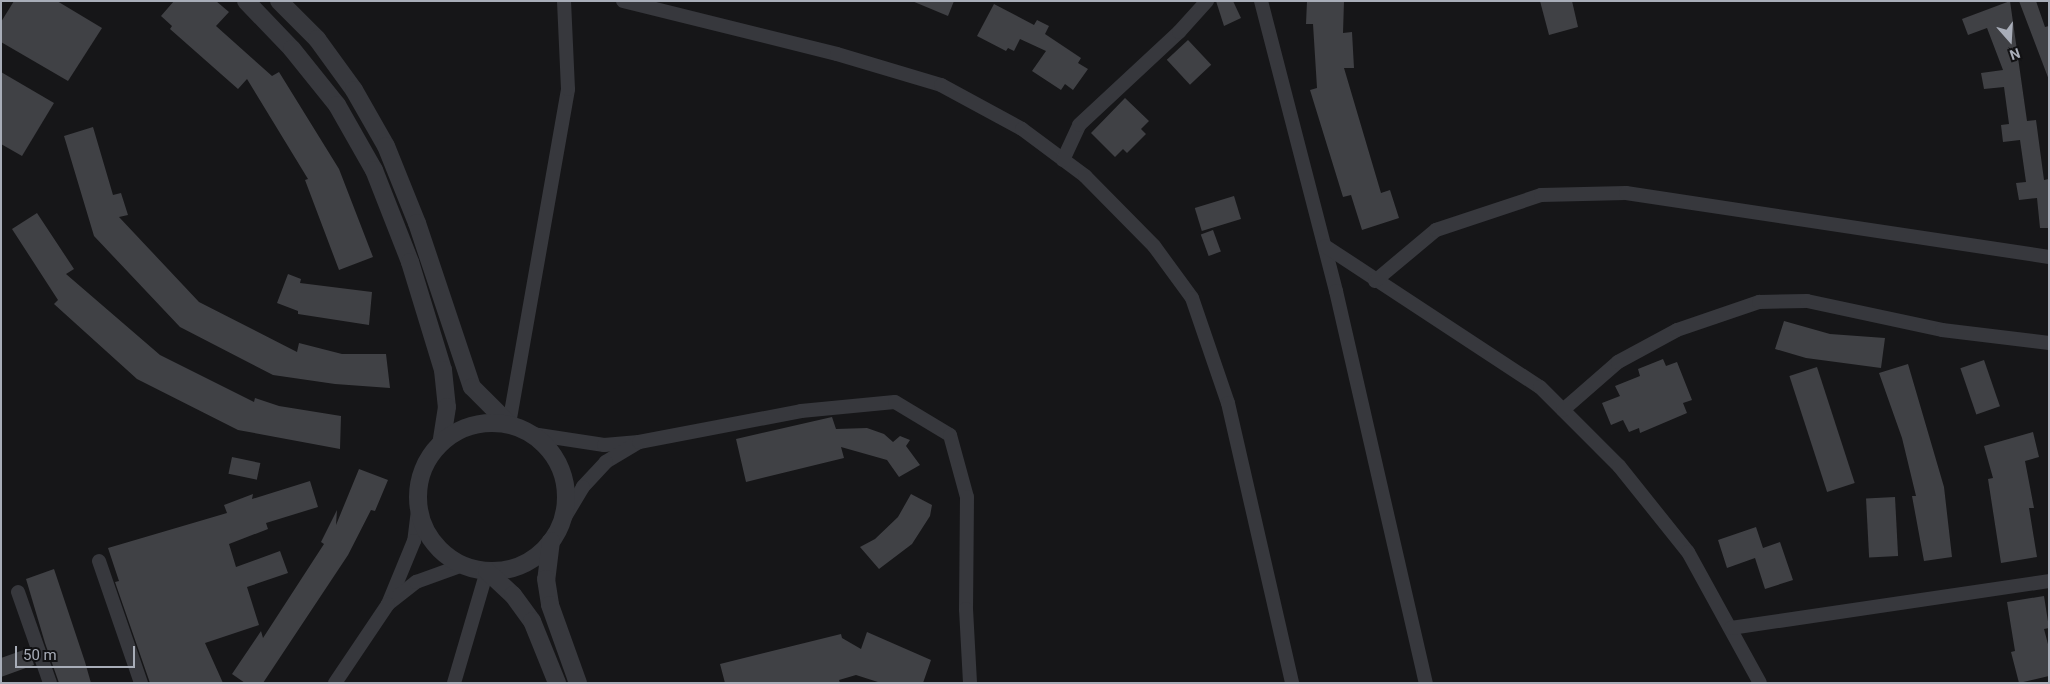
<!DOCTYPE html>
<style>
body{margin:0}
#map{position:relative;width:2050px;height:684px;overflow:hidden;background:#161618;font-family:Roboto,sans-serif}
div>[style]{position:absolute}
.building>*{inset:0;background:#404145;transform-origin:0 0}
.minor>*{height:14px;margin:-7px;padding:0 7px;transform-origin:7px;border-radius:7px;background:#37383d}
.tertiary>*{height:18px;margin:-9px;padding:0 9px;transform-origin:9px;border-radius:9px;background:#37383d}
.tertiary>.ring{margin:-9px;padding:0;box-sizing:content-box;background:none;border:18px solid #37383d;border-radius:50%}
span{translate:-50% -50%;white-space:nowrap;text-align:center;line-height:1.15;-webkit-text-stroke:4.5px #111113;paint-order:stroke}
.frame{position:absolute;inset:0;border:2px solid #a8adb8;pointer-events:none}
.north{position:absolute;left:1985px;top:15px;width:50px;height:50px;-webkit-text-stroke:4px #111113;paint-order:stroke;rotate:161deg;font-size:14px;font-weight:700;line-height:20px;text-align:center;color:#a8adb8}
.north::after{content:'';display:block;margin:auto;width:18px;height:22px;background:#a8adb8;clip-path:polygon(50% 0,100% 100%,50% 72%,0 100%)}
.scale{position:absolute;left:15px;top:646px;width:120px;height:22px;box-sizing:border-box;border:2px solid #a8adb8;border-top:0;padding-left:6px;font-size:15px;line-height:18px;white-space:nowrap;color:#a8adb8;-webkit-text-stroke:4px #111113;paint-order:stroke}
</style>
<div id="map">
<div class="building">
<div style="clip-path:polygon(14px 1px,57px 1px,102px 28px,68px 81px,1px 42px,1px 22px)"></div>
<div style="clip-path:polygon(174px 1px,216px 1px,229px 12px,216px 26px,272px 76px,279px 72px,339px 169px,373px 257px,339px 270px,305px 180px,308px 179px,247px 79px,238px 89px,170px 29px,172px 26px,161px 16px)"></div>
<div style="clip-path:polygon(912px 1px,954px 1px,948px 16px)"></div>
<div style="clip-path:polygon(1216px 1px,1233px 1px,1241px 18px,1224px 26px)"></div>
<div style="clip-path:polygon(1307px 1px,1344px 1px,1343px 33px,1352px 32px,1354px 68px,1344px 68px,1381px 193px,1390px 190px,1399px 218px,1362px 230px,1351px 195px,1343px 197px,1310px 90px,1317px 88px,1313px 24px,1306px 24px)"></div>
<div style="clip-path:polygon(1540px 1px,1572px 1px,1578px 27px,1549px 35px)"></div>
<div style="clip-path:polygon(2010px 1px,2027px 121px,2036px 120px,2044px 180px,2049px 179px,2049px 228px,2040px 228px,2037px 198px,2019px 200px,2016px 183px,2026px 182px,2020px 140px,2003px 142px,2001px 125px,2009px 124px,2004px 87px,1984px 89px,1981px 73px,2003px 70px,1987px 28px,1968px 35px,1962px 19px)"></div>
<div style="clip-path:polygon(2019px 1px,2036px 1px,2045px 27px,2049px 26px,2049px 80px)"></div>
<div style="clip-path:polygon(994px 4px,1034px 25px,1037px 20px,1049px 26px,1045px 34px,1081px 58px,1078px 63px,1088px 69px,1073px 90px,1065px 84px,1061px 90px,1032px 71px,1046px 51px,1020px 39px,1014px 51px,1008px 48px,1006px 51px,977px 36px)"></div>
<div style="left:1188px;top:40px;width:34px;height:29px;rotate:47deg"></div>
<div style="clip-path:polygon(1px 72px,54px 103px,22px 156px,1px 144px)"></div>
<div style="clip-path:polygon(1125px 98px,1149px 121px,1141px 129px,1146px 134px,1127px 153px,1123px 149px,1115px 157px,1091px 133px)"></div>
<div style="clip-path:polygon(93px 127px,113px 195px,121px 193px,128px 215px,119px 217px,199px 302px,297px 352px,299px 343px,342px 354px,386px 354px,390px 388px,335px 384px,273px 375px,180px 327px,94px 236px,64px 136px)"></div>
<div style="left:1234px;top:196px;width:24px;height:41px;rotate:73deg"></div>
<div style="clip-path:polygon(37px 213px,74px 269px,66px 274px,160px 355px,254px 402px,255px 398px,279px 406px,341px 416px,340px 449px,238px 430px,137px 379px,54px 304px,58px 300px,12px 229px)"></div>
<div style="left:1213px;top:230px;width:23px;height:13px;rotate:70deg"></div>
<div style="clip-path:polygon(288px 274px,301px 279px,300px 283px,372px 292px,369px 325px,298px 314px,298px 311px,277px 303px)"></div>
<div style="clip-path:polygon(1784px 321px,1830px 334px,1885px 338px,1881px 368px,1806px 358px,1775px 349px)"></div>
<div style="clip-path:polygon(1663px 359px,1666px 366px,1677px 362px,1692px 400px,1683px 403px,1687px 413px,1640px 433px,1639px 428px,1629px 432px,1623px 420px,1611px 425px,1602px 403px,1620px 396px,1615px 386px,1640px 376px,1638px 369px)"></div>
<div style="left:1984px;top:360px;width:49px;height:25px;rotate:71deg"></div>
<div style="clip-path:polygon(1908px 364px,1944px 487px,1952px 557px,1924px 561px,1912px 496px,1916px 496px,1902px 438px,1879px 373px)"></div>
<div style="left:1817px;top:367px;width:122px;height:29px;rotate:72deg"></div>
<div style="clip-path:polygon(832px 417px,836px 429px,867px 428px,884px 434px,893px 442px,900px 436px,910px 440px,906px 446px,920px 465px,899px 477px,887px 460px,841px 447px,844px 458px,746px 482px,736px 439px)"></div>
<div style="clip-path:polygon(2033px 432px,2039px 457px,2025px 461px,2034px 508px,2029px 508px,2037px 557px,2001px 563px,1988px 479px,1993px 478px,1984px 446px)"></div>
<div style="left:232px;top:457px;width:29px;height:17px;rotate:12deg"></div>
<div style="clip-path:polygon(359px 469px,388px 480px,375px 511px,371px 510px,348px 555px,263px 683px,245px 683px,232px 674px,261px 631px,263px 638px,324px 544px,321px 542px,337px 510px,336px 525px)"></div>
<div style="clip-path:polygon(310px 481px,318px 507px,266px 523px,268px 529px,229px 544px,236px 567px,280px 551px,288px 573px,247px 587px,259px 625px,205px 643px,223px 683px,150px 683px,115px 582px,119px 581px,108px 548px,227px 513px,224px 505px,253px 494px,252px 499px)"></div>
<div style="clip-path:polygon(911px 494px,932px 505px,930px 516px,912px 544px,879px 569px,860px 547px,875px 539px,898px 517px)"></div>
<div style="left:1895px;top:497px;width:59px;height:29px;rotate:87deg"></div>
<div style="clip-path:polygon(1756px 527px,1763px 548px,1780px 542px,1793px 580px,1765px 589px,1755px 558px,1727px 568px,1718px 540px)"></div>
<div style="clip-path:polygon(54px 569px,85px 662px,91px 683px,59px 683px,45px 643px,26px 579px)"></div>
<div style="clip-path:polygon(2044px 596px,2049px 628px,2044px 629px,2049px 648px,2049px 676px,2019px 683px,2011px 652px,2015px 651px,2007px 602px)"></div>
<div style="clip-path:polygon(867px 632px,931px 660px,923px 683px,881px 683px,856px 675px,839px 680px,840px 683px,725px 683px,720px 664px,841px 634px,842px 638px,861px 649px)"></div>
<div style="clip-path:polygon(29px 648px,34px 665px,1px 677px,1px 658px)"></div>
</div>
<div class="minor">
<div style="left:623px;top:1px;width:220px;rotate:13.9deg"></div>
<div style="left:837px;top:54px;width:109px;rotate:16.6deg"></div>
<div style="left:941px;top:85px;width:92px;rotate:28.5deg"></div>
<div style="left:1022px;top:129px;width:79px;rotate:36.7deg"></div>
<div style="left:1085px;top:176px;width:98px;rotate:45.4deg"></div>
<div style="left:1154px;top:246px;width:64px;rotate:53.8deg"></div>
<div style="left:1192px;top:298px;width:111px;rotate:71.1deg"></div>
<div style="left:1228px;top:403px;width:287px;rotate:77.1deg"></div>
<div style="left:1261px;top:1px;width:300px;rotate:75.5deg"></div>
<div style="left:1336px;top:291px;width:402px;rotate:77.1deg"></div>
<div style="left:1063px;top:160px;width:38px;rotate:-65deg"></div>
<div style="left:1079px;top:125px;width:137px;rotate:-42.9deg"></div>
<div style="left:1179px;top:32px;width:42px;rotate:-47.9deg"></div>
<div style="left:1325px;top:246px;width:257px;rotate:33.3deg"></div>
<div style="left:1540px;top:387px;width:112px;rotate:45deg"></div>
<div style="left:1619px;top:466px;width:110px;rotate:51.3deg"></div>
<div style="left:1688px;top:552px;width:149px;rotate:61.2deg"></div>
<div style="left:1375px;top:281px;width:80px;rotate:-39.9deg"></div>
<div style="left:1436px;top:230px;width:111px;rotate:-18.4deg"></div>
<div style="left:1541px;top:195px;width:85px;rotate:-1.3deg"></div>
<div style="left:1626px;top:193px;width:428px;rotate:8.6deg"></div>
<div style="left:1563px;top:410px;width:73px;rotate:-41.1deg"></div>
<div style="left:1618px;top:362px;width:67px;rotate:-28.5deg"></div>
<div style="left:1677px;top:330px;width:87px;rotate:-18.9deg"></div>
<div style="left:1759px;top:302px;width:48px;rotate:-1.2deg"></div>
<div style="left:1807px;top:301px;width:138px;rotate:12.1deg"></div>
<div style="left:1942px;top:330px;width:108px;rotate:6.9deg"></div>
<div style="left:509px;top:424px;width:340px;rotate:-80deg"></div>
<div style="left:568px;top:89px;width:88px;rotate:-92.6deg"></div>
<div style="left:532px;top:434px;width:73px;rotate:8.7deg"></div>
<div style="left:604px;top:445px;width:35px;rotate:-5deg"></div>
<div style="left:639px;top:442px;width:39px;rotate:149deg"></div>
<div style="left:606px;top:462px;width:34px;rotate:133deg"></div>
<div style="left:583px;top:487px;width:39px;rotate:121deg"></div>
<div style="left:639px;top:442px;width:165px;rotate:-10.8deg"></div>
<div style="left:801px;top:411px;width:94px;rotate:-5.5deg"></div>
<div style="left:895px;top:402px;width:64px;rotate:31deg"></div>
<div style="left:950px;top:435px;width:64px;rotate:74.7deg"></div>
<div style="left:967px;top:497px;width:112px;rotate:90.5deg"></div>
<div style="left:966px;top:609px;width:74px;rotate:86.9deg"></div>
<div style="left:418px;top:510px;width:31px;rotate:97deg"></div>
<div style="left:414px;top:541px;width:68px;rotate:112.4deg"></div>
<div style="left:388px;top:604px;width:36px;rotate:-38deg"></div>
<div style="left:416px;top:582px;width:50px;rotate:-19.9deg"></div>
<div style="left:99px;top:561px;width:129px;rotate:71deg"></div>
<div style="left:18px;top:592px;width:96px;rotate:70.6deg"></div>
<div style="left:1731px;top:628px;width:321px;rotate:-8.4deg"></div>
<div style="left:335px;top:683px;width:95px;rotate:-56.1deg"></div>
<div style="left:454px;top:683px;width:117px;rotate:-73.6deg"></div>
</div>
<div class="tertiary">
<div style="left:246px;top:1px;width:66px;rotate:46.2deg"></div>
<div style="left:292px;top:49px;width:72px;rotate:51.2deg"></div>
<div style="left:337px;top:105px;width:75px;rotate:60.4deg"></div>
<div style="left:374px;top:170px;width:99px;rotate:68.6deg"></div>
<div style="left:410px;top:262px;width:113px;rotate:73deg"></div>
<div style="left:443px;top:370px;width:37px;rotate:84deg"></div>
<div style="left:447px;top:407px;width:36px;rotate:99deg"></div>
<div style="left:279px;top:1px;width:54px;rotate:45deg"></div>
<div style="left:317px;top:39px;width:63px;rotate:54deg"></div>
<div style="left:354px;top:90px;width:64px;rotate:60.3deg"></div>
<div style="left:386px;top:146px;width:83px;rotate:68.1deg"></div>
<div style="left:417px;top:223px;width:173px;rotate:71.5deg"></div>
<div style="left:472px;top:387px;width:52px;rotate:45deg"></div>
<div class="ring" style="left:418px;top:423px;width:130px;height:130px"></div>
<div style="left:551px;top:541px;width:38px;rotate:97deg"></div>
<div style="left:546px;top:579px;width:26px;rotate:81deg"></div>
<div style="left:550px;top:605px;width:83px;rotate:70.3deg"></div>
<div style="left:487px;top:571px;width:35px;rotate:43deg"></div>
<div style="left:513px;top:595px;width:32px;rotate:54deg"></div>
<div style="left:532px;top:621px;width:67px;rotate:68deg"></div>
</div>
<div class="frame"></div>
<div class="north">N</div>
<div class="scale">50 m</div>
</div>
